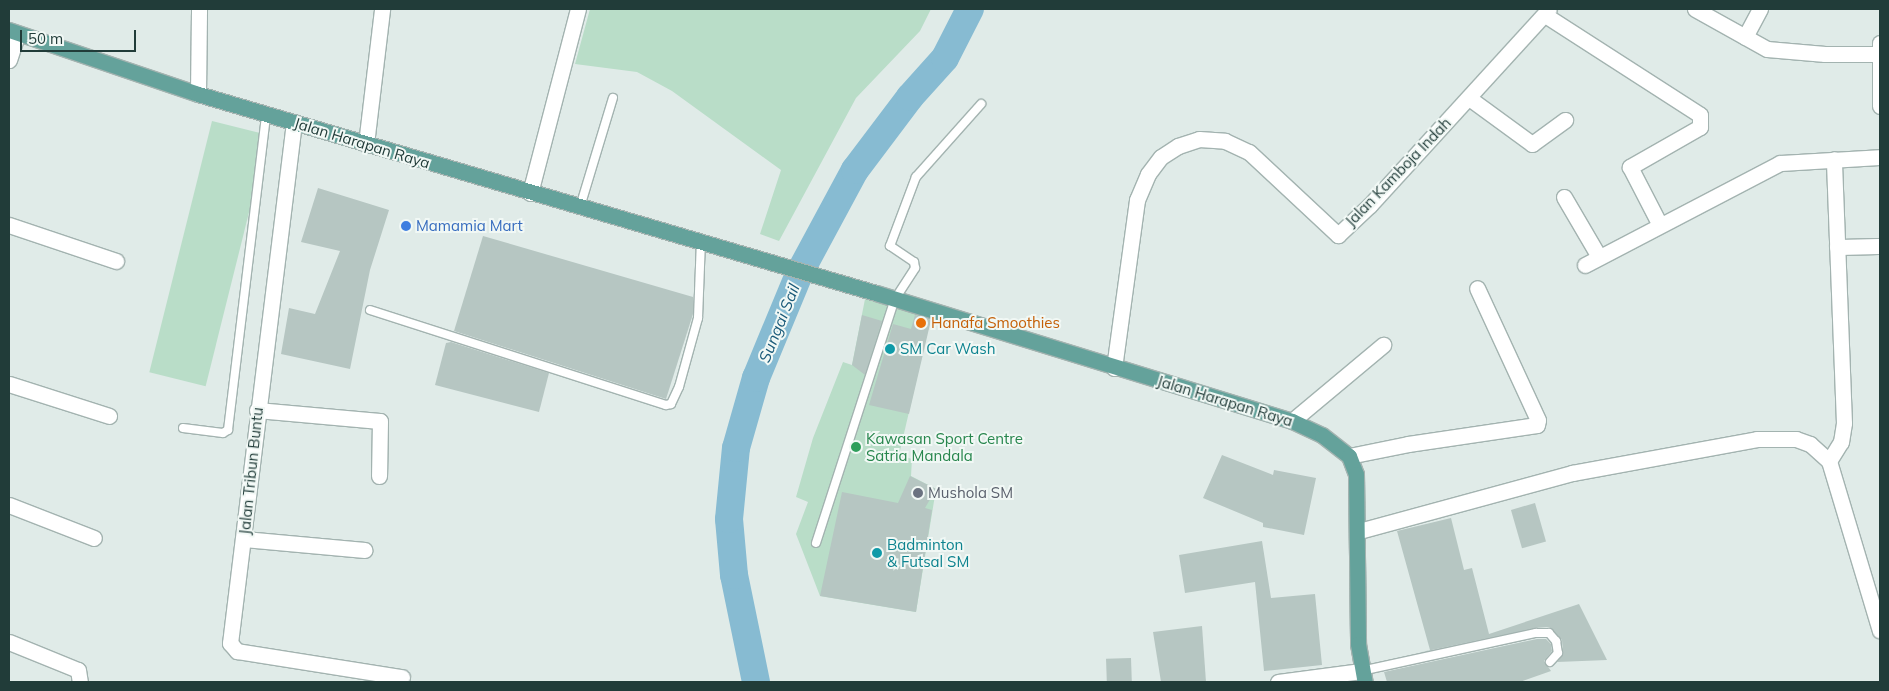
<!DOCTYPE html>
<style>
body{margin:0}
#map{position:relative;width:1889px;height:691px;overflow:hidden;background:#e0ebe8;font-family:Mulish,sans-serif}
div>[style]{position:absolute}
.green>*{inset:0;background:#b9ddc8;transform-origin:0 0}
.river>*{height:28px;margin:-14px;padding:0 14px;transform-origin:14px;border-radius:14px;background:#87bbd2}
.building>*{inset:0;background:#b6c6c2;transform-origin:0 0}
.roads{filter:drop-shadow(1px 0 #a3b3b0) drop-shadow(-1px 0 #a3b3b0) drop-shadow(0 1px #a3b3b0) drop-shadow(0 -1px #a3b3b0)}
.service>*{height:8px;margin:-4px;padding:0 4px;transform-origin:4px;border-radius:4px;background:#fff}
.minor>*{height:15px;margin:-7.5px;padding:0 7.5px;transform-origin:7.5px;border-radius:7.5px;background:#fff}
.tertiary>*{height:15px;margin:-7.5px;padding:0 7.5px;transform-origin:7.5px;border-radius:7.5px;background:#fff}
.primary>*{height:15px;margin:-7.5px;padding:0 7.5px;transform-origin:7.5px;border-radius:7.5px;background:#64a29b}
.dots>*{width:14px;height:14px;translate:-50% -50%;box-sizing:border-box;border:2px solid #f1f8f5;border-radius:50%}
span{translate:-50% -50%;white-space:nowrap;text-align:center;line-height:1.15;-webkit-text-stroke:4px #f1f8f5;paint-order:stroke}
.street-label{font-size:15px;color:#213c39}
.shop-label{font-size:15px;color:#366cbe}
.left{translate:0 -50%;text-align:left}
.food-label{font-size:15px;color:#c56008}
.culture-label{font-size:15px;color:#0d838f}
.leisure-label{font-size:15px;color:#27864d}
.worship-label{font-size:15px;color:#5b616d}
.water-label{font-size:16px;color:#1a5a79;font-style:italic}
.frame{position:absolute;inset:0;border:10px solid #213c39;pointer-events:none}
.scale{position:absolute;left:20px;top:30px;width:116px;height:22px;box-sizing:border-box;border:2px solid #213c39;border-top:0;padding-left:6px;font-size:15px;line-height:18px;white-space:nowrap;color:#213c39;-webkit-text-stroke:4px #f1f8f5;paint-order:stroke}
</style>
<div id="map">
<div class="green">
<div style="clip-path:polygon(590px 9px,931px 9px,920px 31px,856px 98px,779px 241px,760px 234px,781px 170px,672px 91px,637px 72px,575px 64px)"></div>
<div style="left:212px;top:121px;width:58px;height:259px;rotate:14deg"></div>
<div style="clip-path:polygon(865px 299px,931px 317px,899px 455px,912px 459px,911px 476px,936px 489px,916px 612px,820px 596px,796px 534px,808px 502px,796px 497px,813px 438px,843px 362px,852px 365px)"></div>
</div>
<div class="river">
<div style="left:756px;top:682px;width:109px;rotate:-101.6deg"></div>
<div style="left:734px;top:575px;width:56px;rotate:-95.1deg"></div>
<div style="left:729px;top:519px;width:71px;rotate:-84.4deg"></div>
<div style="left:736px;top:448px;width:73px;rotate:-74.1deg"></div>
<div style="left:756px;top:378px;width:115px;rotate:-67.5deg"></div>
<div style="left:800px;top:272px;width:116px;rotate:-61.7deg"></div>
<div style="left:855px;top:170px;width:91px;rotate:-53deg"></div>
<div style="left:910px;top:97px;width:52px;rotate:-48.1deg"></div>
<div style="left:945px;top:58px;width:55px;rotate:-63deg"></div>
</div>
<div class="building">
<div style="clip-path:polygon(318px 188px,389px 210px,370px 270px,350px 369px,281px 354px,289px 308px,315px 314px,340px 251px,301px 242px)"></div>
<div style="clip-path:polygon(483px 236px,693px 297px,693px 314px,666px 399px,454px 331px)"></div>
<div style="clip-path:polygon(862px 315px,882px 321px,865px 375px,852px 365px)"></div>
<div style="clip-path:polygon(915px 315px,931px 320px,909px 414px,869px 405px,893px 324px,911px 329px)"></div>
<div style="clip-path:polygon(451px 342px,549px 373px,539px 412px,435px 385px,446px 343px)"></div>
<div style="clip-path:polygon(1222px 455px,1273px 475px,1274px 470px,1316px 478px,1304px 535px,1263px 527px,1263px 523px,1203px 498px)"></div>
<div style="clip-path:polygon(910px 476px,936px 489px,925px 508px,932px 510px,916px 612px,820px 596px,842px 492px,898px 503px)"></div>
<div style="left:1535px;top:503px;width:40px;height:25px;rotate:74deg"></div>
<div style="clip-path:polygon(1451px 518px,1464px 570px,1472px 568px,1489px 634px,1579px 604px,1607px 660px,1557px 662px,1563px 654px,1562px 640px,1549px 627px,1535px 628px,1418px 653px,1430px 650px,1397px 531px)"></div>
<div style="clip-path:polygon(1262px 541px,1271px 598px,1315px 594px,1322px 665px,1264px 671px,1255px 582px,1185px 593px,1179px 555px)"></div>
<div style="clip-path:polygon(1202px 626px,1206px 682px,1161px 682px,1153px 632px)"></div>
<div style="clip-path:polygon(1537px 639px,1546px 639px,1551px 644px,1552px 651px,1544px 661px,1551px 671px,1520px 682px,1387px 682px,1384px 672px)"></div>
<div style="left:1131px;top:658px;width:24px;height:25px;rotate:88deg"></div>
</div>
<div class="roads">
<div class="service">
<div style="left:580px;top:207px;width:114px;rotate:-73.2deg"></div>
<div style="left:370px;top:310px;width:311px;rotate:17.8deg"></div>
<div style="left:666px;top:405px;width:5px;rotate:-11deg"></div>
<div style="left:671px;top:404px;width:19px;rotate:-65deg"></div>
<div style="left:679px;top:387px;width:72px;rotate:-74.6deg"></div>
<div style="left:698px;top:318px;width:77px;rotate:-87.8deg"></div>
<div style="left:183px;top:428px;width:40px;rotate:7.1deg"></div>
<div style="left:223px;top:433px;width:6px;rotate:-31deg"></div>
<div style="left:228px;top:430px;width:317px;rotate:-83.1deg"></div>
<div style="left:816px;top:543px;width:256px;rotate:-72.1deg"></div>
<div style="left:895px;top:299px;width:37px;rotate:-57deg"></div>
<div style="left:915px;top:268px;width:6px;rotate:-99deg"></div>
<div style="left:914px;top:262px;width:29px;rotate:-146deg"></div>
<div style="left:890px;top:246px;width:74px;rotate:-69.4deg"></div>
<div style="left:916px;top:177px;width:98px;rotate:-48.3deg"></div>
<div style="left:1361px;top:671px;width:179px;rotate:-12.3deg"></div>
<div style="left:1536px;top:633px;width:13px"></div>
<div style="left:1549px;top:633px;width:11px;rotate:49deg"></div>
<div style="left:1556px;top:641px;width:12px;rotate:81deg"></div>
<div style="left:1558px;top:653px;width:12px;rotate:132deg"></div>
</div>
<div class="minor">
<div style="left:1695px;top:9px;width:82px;rotate:29.1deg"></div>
<div style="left:1767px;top:49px;width:58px;rotate:4.9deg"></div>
<div style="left:1825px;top:54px;width:55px"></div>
<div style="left:1545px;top:15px;width:184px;rotate:32.8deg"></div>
<div style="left:1700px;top:115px;width:12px;rotate:90deg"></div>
<div style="left:1700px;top:127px;width:81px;rotate:150.3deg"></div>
<div style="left:1630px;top:167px;width:65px;rotate:62.7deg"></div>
<div style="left:1745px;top:37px;width:32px;rotate:-62deg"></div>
<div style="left:1880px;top:43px;width:63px;rotate:90deg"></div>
<div style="left:198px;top:94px;width:85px;rotate:-89.3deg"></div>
<div style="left:1469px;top:98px;width:78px;rotate:36.1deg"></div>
<div style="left:1532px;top:144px;width:41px;rotate:-36deg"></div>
<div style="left:294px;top:122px;width:525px;rotate:97deg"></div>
<div style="left:230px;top:643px;width:11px;rotate:49deg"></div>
<div style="left:237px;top:651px;width:167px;rotate:9deg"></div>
<div style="left:366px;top:144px;width:136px;rotate:-83.2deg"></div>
<div style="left:530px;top:193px;width:190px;rotate:-75.4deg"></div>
<div style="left:1564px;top:197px;width:69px;rotate:59.7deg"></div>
<div style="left:9px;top:225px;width:113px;rotate:18.6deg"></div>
<div style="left:1837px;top:247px;width:43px;rotate:-1.3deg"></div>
<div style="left:1585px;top:265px;width:220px;rotate:-27.6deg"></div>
<div style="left:1780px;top:163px;width:100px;rotate:-3.4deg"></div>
<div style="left:1114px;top:368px;width:170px;rotate:-82.2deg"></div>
<div style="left:1137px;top:200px;width:28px;rotate:-67deg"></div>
<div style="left:1148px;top:174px;width:21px;rotate:-53deg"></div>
<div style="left:1161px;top:157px;width:20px;rotate:-33deg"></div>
<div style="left:1178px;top:146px;width:22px;rotate:-18deg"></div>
<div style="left:1199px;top:139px;width:26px;rotate:4deg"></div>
<div style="left:1225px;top:141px;width:26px;rotate:25deg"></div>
<div style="left:1249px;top:152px;width:122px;rotate:43deg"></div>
<div style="left:1338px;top:235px;width:44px;rotate:-43.2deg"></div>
<div style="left:1370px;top:205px;width:265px;rotate:-47.6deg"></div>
<div style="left:9px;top:384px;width:105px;rotate:17.7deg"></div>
<div style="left:257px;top:410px;width:123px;rotate:5.1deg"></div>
<div style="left:380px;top:421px;width:55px;rotate:91deg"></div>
<div style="left:1292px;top:421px;width:119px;rotate:-39.9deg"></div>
<div style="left:1349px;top:456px;width:60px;rotate:-11.5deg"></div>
<div style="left:1408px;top:444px;width:130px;rotate:-8.4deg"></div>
<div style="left:1537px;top:425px;width:5px;rotate:-79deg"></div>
<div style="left:1538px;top:420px;width:145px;rotate:-114.8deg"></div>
<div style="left:1829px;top:461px;width:22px;rotate:-58deg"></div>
<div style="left:1841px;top:442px;width:19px;rotate:-81deg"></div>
<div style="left:1844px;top:423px;width:264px;rotate:-92.2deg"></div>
<div style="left:9px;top:505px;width:91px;rotate:21.2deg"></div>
<div style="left:1359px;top:531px;width:221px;rotate:-15.2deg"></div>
<div style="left:1572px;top:473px;width:188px;rotate:-10.4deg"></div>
<div style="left:1757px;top:439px;width:39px"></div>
<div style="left:1796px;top:439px;width:15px;rotate:20deg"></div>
<div style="left:1810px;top:444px;width:25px;rotate:42deg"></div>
<div style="left:1829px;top:461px;width:177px;rotate:73.3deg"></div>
<div style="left:244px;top:539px;width:121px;rotate:5.2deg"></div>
<div style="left:9px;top:642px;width:74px;rotate:22.1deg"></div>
<div style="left:78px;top:670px;width:12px;rotate:81deg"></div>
<div style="left:1278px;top:682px;width:84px;rotate:-7.5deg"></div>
</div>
<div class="tertiary">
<div style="left:9px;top:60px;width:26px;rotate:-72deg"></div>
</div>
<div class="primary">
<div style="left:9px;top:30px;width:200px;rotate:18.7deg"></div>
<div style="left:198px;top:94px;width:707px;rotate:16.36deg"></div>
<div style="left:876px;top:293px;width:435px;rotate:17.1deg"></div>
<div style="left:1292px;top:421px;width:33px;rotate:25deg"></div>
<div style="left:1322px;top:435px;width:34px;rotate:38deg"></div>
<div style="left:1349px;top:456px;width:19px;rotate:69deg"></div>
<div style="left:1356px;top:474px;width:170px;rotate:89.3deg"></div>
<div style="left:1358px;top:644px;width:39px;rotate:80deg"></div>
</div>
</div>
<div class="dots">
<div style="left:406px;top:226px;background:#3f7fe0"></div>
<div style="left:921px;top:323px;background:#e8710a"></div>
<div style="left:890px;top:349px;background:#0f9aa8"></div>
<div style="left:856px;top:447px;background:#2e9e5b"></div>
<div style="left:918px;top:493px;background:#6b7280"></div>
<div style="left:877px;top:553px;background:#0f9aa8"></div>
</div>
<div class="street-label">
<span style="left:362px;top:143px;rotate:17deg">Jalan Harapan Raya</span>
<span style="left:1398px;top:172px;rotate:-46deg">Jalan Kamboja Indah</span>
<span style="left:1225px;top:401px;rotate:17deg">Jalan Harapan Raya</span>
<span style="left:251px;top:471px;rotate:-84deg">Jalan Tribun Buntu</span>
</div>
<div class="shop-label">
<span class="left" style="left:416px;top:226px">Mamamia Mart</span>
</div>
<div class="food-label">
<span class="left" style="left:931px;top:323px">Hanafa Smoothies</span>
</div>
<div class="culture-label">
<span class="left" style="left:900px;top:349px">SM Car Wash</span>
<span class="left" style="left:887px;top:553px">Badminton<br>&amp; Futsal SM</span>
</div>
<div class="leisure-label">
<span class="left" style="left:866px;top:447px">Kawasan Sport Centre<br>Satria Mandala</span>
</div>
<div class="worship-label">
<span class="left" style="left:928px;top:493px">Mushola SM</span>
</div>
<div class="water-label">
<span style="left:779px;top:323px;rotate:-68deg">Sungai Sail</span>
</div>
<div class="frame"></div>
<div class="scale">50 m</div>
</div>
